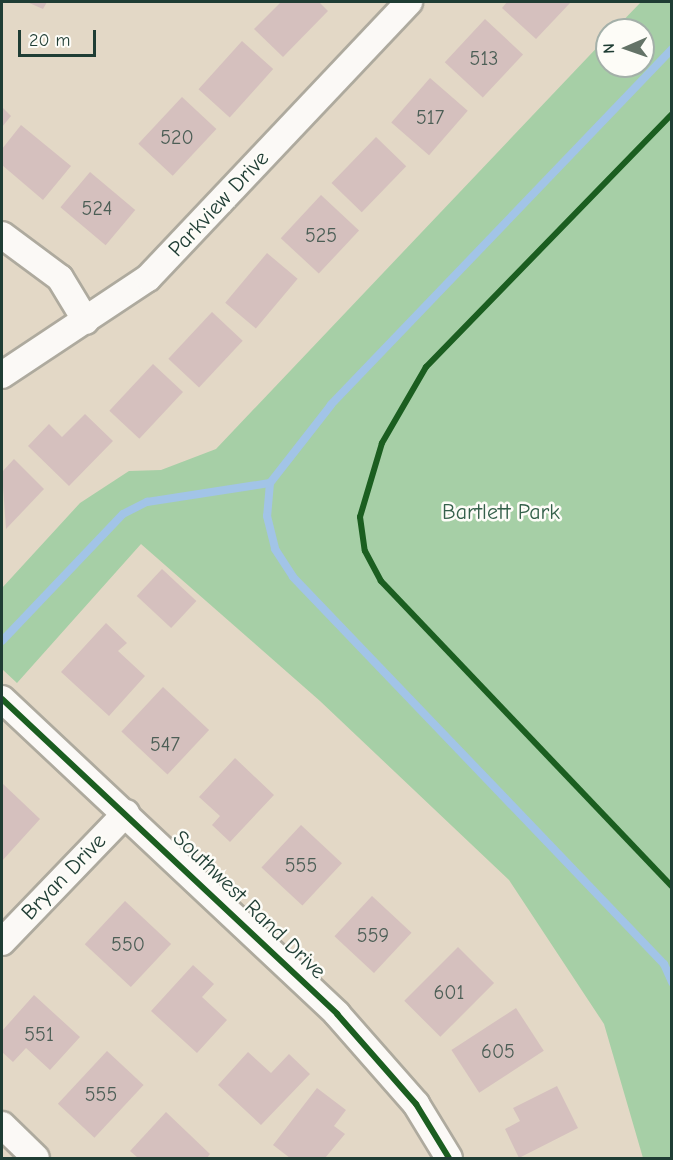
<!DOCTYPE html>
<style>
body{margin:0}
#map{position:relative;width:673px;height:1160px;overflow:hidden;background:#e3d8c6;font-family:"Comic Neue",sans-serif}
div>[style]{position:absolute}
.green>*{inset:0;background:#a6cfa6}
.stream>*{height:8px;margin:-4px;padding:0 4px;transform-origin:4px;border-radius:4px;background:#a2c4e7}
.building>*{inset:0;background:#d5c0be;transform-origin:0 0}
.roads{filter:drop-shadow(2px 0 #aeaa9e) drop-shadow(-2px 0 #aeaa9e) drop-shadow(0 2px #aeaa9e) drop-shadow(0 -2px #aeaa9e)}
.minor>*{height:26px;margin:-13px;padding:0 13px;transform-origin:13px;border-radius:13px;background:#fbf9f6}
.cycleway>*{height:6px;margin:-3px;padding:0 3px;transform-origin:3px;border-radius:3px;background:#1b5e20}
span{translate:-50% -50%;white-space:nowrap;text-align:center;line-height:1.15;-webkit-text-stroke:5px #fdfcf7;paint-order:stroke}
.number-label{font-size:20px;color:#4c5e56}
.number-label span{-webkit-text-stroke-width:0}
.street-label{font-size:22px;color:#1f3d34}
.park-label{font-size:22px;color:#34604a}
.frame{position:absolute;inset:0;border:3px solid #1f3d34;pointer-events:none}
.north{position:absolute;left:595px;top:18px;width:60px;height:60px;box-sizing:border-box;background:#fdfcf7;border:2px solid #a4b0a9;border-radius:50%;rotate:268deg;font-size:16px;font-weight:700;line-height:24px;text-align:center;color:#1f3d34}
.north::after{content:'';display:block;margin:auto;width:21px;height:27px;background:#647367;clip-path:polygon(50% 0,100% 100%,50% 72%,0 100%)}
.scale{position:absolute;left:18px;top:30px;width:78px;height:27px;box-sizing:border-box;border:3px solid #1f3d34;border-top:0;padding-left:8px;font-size:18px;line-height:21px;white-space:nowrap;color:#1f3d34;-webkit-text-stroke:4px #fdfcf7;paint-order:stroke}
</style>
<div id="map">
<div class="green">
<div style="clip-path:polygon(641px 2px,672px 2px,671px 1158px,643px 1158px,604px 1024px,509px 880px,320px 701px,141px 544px,17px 683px,2px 669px,2px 588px,80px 503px,129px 471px,161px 470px,216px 449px,607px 37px,607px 66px,643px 66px,643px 30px,614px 30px)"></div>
</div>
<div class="stream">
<div style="left:672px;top:49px;width:493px;rotate:133.8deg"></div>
<div style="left:331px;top:405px;width:99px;rotate:128deg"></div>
<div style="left:270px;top:483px;width:33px;rotate:95deg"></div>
<div style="left:267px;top:516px;width:34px;rotate:76deg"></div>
<div style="left:275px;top:549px;width:33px;rotate:57deg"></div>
<div style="left:293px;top:577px;width:536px;rotate:46.21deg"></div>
<div style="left:664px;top:964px;width:20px;rotate:66deg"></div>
<div style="left:2px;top:641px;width:175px;rotate:-46.4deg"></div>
<div style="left:123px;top:514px;width:27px;rotate:-27deg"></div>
<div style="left:147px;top:502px;width:124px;rotate:-8.8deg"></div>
</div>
<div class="building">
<div style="clip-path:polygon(27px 2px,47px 2px,43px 9px)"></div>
<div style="clip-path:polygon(281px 2px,319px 2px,328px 11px,283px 57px,254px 29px)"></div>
<div style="clip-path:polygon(507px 2px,571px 2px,536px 39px,502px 8px)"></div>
<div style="left:485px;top:19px;width:52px;height:59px;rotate:43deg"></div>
<div style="left:242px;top:41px;width:42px;height:65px;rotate:42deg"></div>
<div style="left:430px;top:78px;width:50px;height:59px;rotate:41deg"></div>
<div style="left:182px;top:97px;width:47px;height:64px;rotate:43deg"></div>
<div style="clip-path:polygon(2px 107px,11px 116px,2px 127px)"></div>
<div style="clip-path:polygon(21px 125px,71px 166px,43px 200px,2px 165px,2px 149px)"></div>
<div style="left:376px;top:137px;width:42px;height:64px;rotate:44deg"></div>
<div style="left:90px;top:172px;width:59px;height:46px;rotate:40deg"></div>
<div style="left:321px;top:195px;width:52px;height:59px;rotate:43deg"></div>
<div style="left:267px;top:253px;width:40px;height:65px;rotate:40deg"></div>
<div style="left:212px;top:312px;width:42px;height:64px;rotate:43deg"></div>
<div style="left:153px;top:364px;width:41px;height:64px;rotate:43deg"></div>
<div style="clip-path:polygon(85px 414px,113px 441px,69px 486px,28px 446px,49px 424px,62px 437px)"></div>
<div style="clip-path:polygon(14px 459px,44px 489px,6px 529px,2px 472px)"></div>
<div style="left:162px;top:569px;width:47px;height:37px;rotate:43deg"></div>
<div style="clip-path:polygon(106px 623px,127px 643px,118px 651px,145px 676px,109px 716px,61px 672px)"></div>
<div style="left:163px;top:687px;width:63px;height:61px;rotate:43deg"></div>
<div style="clip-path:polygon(235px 758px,274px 795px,230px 842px,212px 825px,220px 816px,199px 797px)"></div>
<div style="clip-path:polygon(2px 783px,40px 819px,2px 861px)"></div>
<div style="left:301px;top:825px;width:56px;height:58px;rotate:43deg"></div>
<div style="left:372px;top:896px;width:54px;height:55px;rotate:43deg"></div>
<div style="left:125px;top:901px;width:63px;height:59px;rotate:43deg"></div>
<div style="left:458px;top:947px;width:51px;height:76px;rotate:45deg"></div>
<div style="clip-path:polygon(193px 965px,214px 984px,202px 997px,227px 1020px,197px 1053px,151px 1011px)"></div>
<div style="clip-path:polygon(34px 995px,80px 1037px,50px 1070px,26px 1048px,13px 1062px,2px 1052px,2px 1031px)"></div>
<div style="left:516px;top:1008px;width:51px;height:77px;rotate:57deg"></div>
<div style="left:107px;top:1051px;width:50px;height:72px;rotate:43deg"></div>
<div style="clip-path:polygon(248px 1052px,271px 1073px,289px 1054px,310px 1074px,261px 1125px,218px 1085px)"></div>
<div style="clip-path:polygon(557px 1086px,578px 1128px,519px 1158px,505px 1129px,520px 1121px,513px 1108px)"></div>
<div style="clip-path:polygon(317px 1088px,346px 1110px,334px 1126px,345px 1134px,325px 1158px,290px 1158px,273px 1145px)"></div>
<div style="clip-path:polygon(166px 1112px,210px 1154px,207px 1158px,138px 1158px,130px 1151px)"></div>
</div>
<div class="roads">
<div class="minor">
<div style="left:2px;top:235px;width:72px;rotate:36.6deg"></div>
<div style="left:60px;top:278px;width:50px;rotate:58.8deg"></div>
<div style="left:2px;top:375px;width:175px;rotate:-33.6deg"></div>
<div style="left:148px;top:278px;width:380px;rotate:-46.6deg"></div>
<div style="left:2px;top:699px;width:460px;rotate:43.2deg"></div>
<div style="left:337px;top:1014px;width:120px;rotate:48.7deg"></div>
<div style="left:416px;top:1104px;width:63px;rotate:58.6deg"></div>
<div style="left:2px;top:942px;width:179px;rotate:-46.1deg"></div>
<div style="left:2px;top:1125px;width:47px;rotate:44.1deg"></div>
</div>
</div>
<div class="cycleway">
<div style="left:672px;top:114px;width:353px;rotate:134.2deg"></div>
<div style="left:426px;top:367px;width:88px;rotate:120.1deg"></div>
<div style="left:382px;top:443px;width:77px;rotate:106.6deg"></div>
<div style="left:360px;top:517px;width:34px;rotate:82deg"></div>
<div style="left:365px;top:551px;width:34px;rotate:62deg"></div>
<div style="left:381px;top:581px;width:422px;rotate:46.4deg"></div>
<div style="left:2px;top:699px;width:460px;rotate:43.2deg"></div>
<div style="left:337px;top:1014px;width:120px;rotate:48.7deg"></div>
<div style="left:416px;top:1104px;width:63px;rotate:58.6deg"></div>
</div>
<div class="number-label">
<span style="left:484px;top:58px">513</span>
<span style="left:430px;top:117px">517</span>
<span style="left:177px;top:137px">520</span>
<span style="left:97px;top:208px">524</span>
<span style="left:321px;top:235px">525</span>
<span style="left:165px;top:744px">547</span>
<span style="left:301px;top:865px">555</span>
<span style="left:373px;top:935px">559</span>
<span style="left:128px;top:944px">550</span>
<span style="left:449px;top:992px">601</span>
<span style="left:39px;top:1034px">551</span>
<span style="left:498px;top:1051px">605</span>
<span style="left:101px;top:1094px">555</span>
</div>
<div class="street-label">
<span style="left:219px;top:204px;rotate:-47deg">Parkview Drive</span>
<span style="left:64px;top:877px;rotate:-46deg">Bryan Drive</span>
<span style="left:249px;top:905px;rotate:44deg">Southwest Rand Drive</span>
</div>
<div class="park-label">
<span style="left:501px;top:513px">Bartlett Park</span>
</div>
<div class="frame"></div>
<div class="north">N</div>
<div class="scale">20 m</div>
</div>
